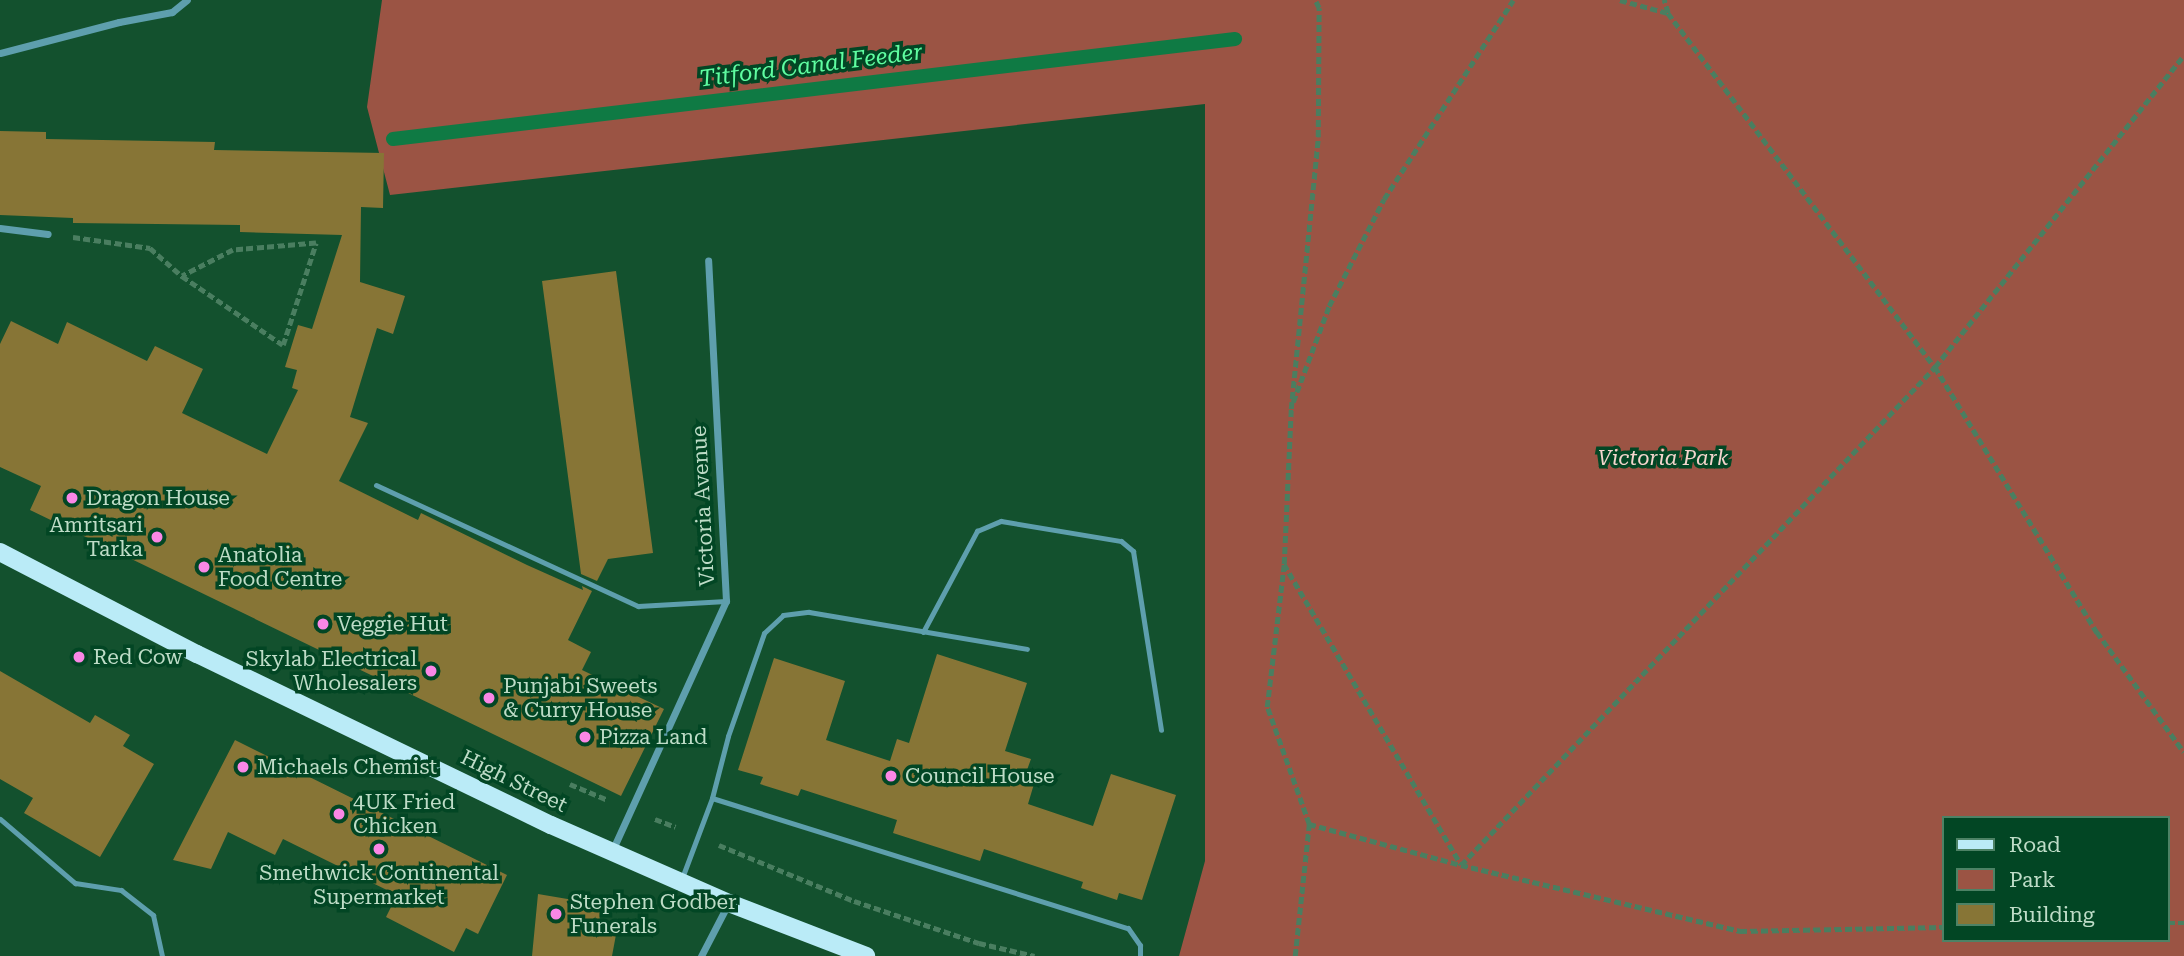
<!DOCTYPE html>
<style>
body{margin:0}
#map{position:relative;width:2184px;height:956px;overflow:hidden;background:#13512e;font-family:"Roboto Serif",serif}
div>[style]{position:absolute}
.green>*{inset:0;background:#9b5444}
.stream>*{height:14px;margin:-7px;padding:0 7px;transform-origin:7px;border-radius:7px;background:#0f7a44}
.building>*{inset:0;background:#877536}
.path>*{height:4.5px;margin-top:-2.25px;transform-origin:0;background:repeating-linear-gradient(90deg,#4a7e60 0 7px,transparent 0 10.5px)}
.service>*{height:5px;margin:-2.5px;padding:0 2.5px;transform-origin:2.5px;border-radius:2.5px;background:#5e9fad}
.minor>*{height:7px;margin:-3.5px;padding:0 3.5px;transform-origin:3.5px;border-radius:3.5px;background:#5e9fad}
.primary>*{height:18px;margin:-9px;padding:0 9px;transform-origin:9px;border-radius:9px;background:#baebf7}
.dots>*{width:19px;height:19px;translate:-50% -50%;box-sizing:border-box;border:4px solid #024624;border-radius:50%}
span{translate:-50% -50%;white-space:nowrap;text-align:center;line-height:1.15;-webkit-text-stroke:7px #024624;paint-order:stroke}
.park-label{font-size:21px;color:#f4d5cd;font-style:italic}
.poi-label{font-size:21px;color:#bedcc7}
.left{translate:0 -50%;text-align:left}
.right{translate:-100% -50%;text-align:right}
.street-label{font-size:21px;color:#bedcc7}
.water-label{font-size:23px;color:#5ffda1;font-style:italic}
.legend{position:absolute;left:1942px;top:816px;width:228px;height:126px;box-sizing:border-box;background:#024624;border:2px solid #4d8265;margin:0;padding:9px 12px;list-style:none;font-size:21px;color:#bedcc7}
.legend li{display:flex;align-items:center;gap:14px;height:35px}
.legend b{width:35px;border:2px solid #4d8265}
</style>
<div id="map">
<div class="green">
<div style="clip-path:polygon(evenodd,382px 0,2184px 0,2184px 956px,1179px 956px,1205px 861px,1205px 104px,390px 195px,367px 107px,382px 0,1944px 818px,2168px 818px,2168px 940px,1944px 940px,1944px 818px)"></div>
</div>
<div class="stream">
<div style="left:393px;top:139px;width:848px;rotate:-6.77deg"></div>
</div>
<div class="building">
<div style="clip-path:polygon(0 131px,46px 132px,46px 139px,215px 142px,214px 150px,384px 153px,383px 208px,361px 207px,360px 282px,405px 296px,393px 334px,377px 328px,350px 417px,368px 423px,339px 481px,418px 520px,421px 513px,527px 565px,583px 590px,582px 586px,592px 591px,568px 640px,591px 652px,582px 670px,664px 709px,621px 796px,30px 510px,41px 486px,0 467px,0 344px,11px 321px,58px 344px,67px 322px,147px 361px,155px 346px,203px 369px,182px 413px,267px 454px,298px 390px,292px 388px,297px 370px,285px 367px,298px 325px,312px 329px,342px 235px,240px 232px,240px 225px,73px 223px,73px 218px,0 215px)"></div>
<div style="clip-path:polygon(616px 271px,653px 553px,608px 559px,597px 581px,581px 574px,542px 281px)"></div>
<div style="clip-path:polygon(937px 654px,1027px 683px,1005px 751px,1031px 759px,1023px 781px,1034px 784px,1028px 804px,1093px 826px,1111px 774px,1176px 795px,1142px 900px,1119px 893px,1117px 900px,1081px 888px,1083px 882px,984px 849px,980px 861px,893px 833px,897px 820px,801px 789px,798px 796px,760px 784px,763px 777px,738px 770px,774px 658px,845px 681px,826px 740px,890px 761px,897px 739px,909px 743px)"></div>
<div style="clip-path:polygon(0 671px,90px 723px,95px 715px,130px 735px,123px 746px,154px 764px,100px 857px,24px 813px,33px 798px,0 779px)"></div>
<div style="clip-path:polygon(235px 740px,507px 875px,478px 934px,466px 928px,454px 952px,386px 917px,397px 895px,283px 839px,275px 855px,228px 832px,211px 869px,173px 860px)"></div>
<div style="clip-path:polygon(538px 894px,603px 905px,599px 921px,618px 924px,612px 956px,532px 956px)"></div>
</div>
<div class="path">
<div style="left:1620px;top:0;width:50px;rotate:15.2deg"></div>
<div style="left:1668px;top:13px;width:14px;rotate:-107deg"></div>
<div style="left:1668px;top:13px;width:443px;rotate:53deg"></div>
<div style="left:1935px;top:367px;width:311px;rotate:58.6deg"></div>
<div style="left:2097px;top:632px;width:148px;rotate:54.1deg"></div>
<div style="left:73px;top:237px;width:78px;rotate:8.1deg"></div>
<div style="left:150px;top:248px;width:43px;rotate:41.2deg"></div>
<div style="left:182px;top:276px;width:122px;rotate:34.3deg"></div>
<div style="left:283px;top:345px;width:107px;rotate:-72.1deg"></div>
<div style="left:316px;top:243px;width:83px;rotate:175.2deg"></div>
<div style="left:233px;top:250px;width:57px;rotate:153deg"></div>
<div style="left:1293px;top:402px;width:103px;rotate:-69.4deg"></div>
<div style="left:1329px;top:306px;width:120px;rotate:-62.8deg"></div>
<div style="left:1384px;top:199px;width:237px;rotate:-57deg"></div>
<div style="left:1284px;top:564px;width:349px;rotate:59.5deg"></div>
<div style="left:570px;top:784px;width:41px;rotate:22.8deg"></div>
<div style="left:655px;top:819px;width:22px;rotate:21deg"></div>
<div style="left:1309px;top:824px;width:157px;rotate:15.1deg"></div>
<div style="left:1461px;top:865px;width:287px;rotate:13.3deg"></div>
<div style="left:1740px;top:931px;width:204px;rotate:-1.1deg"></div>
<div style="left:719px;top:845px;width:146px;rotate:22.5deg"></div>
<div style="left:854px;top:901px;width:132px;rotate:18.6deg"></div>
<div style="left:979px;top:943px;width:57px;rotate:13.1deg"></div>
<div style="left:1461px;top:865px;width:688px;rotate:-46.41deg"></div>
<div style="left:1935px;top:367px;width:399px;rotate:-51.4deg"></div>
<div style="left:2168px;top:923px;width:16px"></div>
<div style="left:1295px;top:956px;width:133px;rotate:-83.9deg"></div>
<div style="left:1309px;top:824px;width:124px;rotate:-109.7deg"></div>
<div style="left:1267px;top:707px;width:144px;rotate:-83.2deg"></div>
<div style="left:1284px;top:564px;width:155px;rotate:-87.4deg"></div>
<div style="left:1291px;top:409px;width:273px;rotate:-84.3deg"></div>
<div style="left:1318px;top:137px;width:129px;rotate:-89.6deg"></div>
<div style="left:1319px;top:8px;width:9px;rotate:-117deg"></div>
</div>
<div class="service">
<div style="left:376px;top:485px;width:289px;rotate:24.8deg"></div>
<div style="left:638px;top:606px;width:88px;rotate:-3.3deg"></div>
<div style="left:923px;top:632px;width:115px;rotate:-61.9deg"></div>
<div style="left:977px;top:531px;width:26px;rotate:-23deg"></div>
<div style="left:1001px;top:521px;width:122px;rotate:9.5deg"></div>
<div style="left:1121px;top:541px;width:16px;rotate:40deg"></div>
<div style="left:1133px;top:551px;width:181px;rotate:81.1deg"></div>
<div style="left:712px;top:798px;width:64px;rotate:-75.5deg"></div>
<div style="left:728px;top:736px;width:109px;rotate:-70.7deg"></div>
<div style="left:764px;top:633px;width:26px;rotate:-43deg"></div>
<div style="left:783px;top:615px;width:26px;rotate:-7deg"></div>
<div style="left:809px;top:612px;width:221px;rotate:9.6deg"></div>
<div style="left:0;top:819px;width:99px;rotate:40.5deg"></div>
<div style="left:75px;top:883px;width:47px;rotate:8.7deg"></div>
<div style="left:121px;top:890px;width:41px;rotate:38deg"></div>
<div style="left:153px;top:915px;width:42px;rotate:77.6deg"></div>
<div style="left:682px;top:878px;width:85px;rotate:-69.4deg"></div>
<div style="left:712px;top:798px;width:436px;rotate:17.4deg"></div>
<div style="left:1128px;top:928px;width:21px;rotate:55deg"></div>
<div style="left:1140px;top:945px;width:11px;rotate:90deg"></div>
</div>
<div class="minor">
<div style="left:0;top:53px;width:123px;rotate:-14.6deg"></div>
<div style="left:119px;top:22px;width:54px;rotate:-10.7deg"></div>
<div style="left:172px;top:12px;width:19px;rotate:-39deg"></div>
<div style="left:0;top:228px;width:48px;rotate:7.1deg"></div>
<div style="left:612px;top:851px;width:275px;rotate:-65.5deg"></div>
<div style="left:726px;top:601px;width:341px;rotate:-93deg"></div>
<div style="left:701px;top:956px;width:59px;rotate:-62.6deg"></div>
</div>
<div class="primary">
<div style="left:0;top:552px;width:222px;rotate:27.4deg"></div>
<div style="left:197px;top:654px;width:393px;rotate:25.8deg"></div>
<div style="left:551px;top:825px;width:194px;rotate:23.7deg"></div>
<div style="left:729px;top:903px;width:147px;rotate:21.1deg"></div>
</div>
<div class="dots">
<div style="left:72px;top:498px;background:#fa87e6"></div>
<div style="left:157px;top:537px;background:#fa87e6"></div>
<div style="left:204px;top:567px;background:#fa87e6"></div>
<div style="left:323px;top:624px;background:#fa87e6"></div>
<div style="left:79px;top:657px;background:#fa87e6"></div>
<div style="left:431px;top:671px;background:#fa87e6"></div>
<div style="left:489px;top:698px;background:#fa87e6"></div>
<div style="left:585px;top:737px;background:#fa87e6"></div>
<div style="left:243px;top:767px;background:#fa87e6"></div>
<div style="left:891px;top:776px;background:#fa87e6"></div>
<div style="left:339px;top:814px;background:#fa87e6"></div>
<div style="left:379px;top:849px;background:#fa87e6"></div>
<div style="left:556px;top:914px;background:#fa87e6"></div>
</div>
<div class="park-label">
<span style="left:1663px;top:458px">Victoria Park</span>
</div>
<div class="poi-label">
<span class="left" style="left:86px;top:498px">Dragon House</span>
<span class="right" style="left:143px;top:537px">Amritsari<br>Tarka</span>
<span class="left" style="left:218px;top:567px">Anatolia<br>Food Centre</span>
<span class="left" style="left:337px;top:624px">Veggie Hut</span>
<span class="left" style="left:93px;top:657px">Red Cow</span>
<span class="right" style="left:417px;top:671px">Skylab Electrical<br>Wholesalers</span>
<span class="left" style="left:503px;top:698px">Punjabi Sweets<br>&amp; Curry House</span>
<span class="left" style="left:599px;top:737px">Pizza Land</span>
<span class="left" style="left:257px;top:767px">Michaels Chemist</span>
<span class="left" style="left:905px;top:776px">Council House</span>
<span class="left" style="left:353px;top:814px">4UK Fried<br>Chicken</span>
<span style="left:379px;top:885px">Smethwick Continental<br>Supermarket</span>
<span class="left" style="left:570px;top:914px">Stephen Godber<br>Funerals</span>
</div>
<div class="street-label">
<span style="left:703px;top:506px;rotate:-93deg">Victoria Avenue</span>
<span style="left:514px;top:781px;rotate:26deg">High Street</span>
</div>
<div class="water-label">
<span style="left:811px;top:66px;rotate:-7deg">Titford Canal Feeder</span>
</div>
<ul class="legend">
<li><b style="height:9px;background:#baebf7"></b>Road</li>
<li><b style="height:19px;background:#9b5444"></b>Park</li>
<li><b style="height:19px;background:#877536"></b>Building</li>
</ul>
</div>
